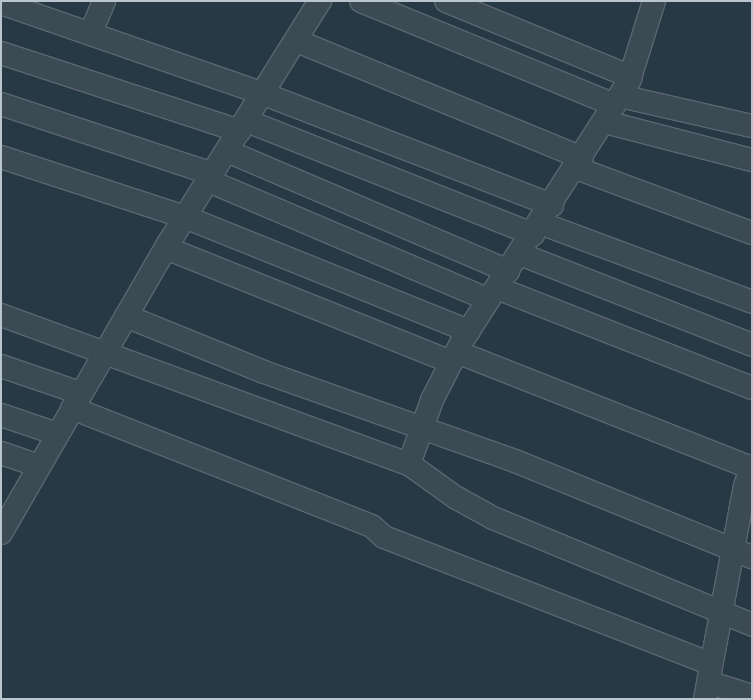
<!DOCTYPE html>
<style>
body{margin:0}
#map{position:relative;width:753px;height:700px;overflow:hidden;background:#273944;font-family:"Noto Sans",sans-serif}
div>[style]{position:absolute}
.roads{filter:drop-shadow(1px 0 #5a6771) drop-shadow(-1px 0 #5a6771) drop-shadow(0 1px #5a6771) drop-shadow(0 -1px #5a6771)}
.minor>*{height:22px;margin:-11px;padding:0 11px;transform-origin:11px;border-radius:11px;background:#3b4a53}
span{translate:-50% -50%;white-space:nowrap;text-align:center;line-height:1.15;-webkit-text-stroke:3px #202f39;paint-order:stroke}
.frame{position:absolute;inset:0;border:2px solid #b9c4cd;pointer-events:none}
</style>
<div id="map">
<div class="roads">
<div class="minor">
<div style="left:361px;top:1px;width:274px;rotate:22.3deg"></div>
<div style="left:446px;top:1px;width:200px;rotate:22.3deg"></div>
<div style="left:1px;top:3px;width:278px;rotate:19.1deg"></div>
<div style="left:264px;top:94px;width:309px;rotate:21.1deg"></div>
<div style="left:91px;top:32px;width:34px;rotate:-67deg"></div>
<div style="left:297px;top:41px;width:308px;rotate:22.3deg"></div>
<div style="left:1px;top:53px;width:251px;rotate:18.1deg"></div>
<div style="left:620px;top:96px;width:135px;rotate:12.8deg"></div>
<div style="left:1px;top:104px;width:223px;rotate:18.3deg"></div>
<div style="left:247px;top:121px;width:308px;rotate:21.6deg"></div>
<div style="left:605px;top:122px;width:152px;rotate:14.5deg"></div>
<div style="left:227px;top:151px;width:306px;rotate:23.1deg"></div>
<div style="left:1px;top:157px;width:194px;rotate:18.1deg"></div>
<div style="left:185px;top:217px;width:306px;rotate:21.9deg"></div>
<div style="left:576px;top:168px;width:188px;rotate:20.3deg"></div>
<div style="left:209px;top:181px;width:304px;rotate:23deg"></div>
<div style="left:540px;top:223px;width:226px;rotate:20.4deg"></div>
<div style="left:166px;top:248px;width:307px;rotate:21.8deg"></div>
<div style="left:520px;top:254px;width:249px;rotate:21.4deg"></div>
<div style="left:497px;top:288px;width:274px;rotate:21.4deg"></div>
<div style="left:1px;top:315px;width:434px;rotate:20.1deg"></div>
<div style="left:409px;top:464px;width:57px;rotate:35.7deg"></div>
<div style="left:455px;top:497px;width:43px;rotate:28.9deg"></div>
<div style="left:493px;top:518px;width:280px;rotate:22.4deg"></div>
<div style="left:126px;top:316px;width:149px;rotate:22.1deg"></div>
<div style="left:264px;top:372px;width:266px;rotate:19.5deg"></div>
<div style="left:515px;top:461px;width:256px;rotate:22.1deg"></div>
<div style="left:457px;top:352px;width:316px;rotate:21.5deg"></div>
<div style="left:1px;top:366px;width:83px;rotate:18.9deg"></div>
<div style="left:72px;top:408px;width:322px;rotate:21.5deg"></div>
<div style="left:372px;top:526px;width:16px;rotate:43deg"></div>
<div style="left:384px;top:537px;width:351px;rotate:21.2deg"></div>
<div style="left:1px;top:415px;width:59px;rotate:18.7deg"></div>
<div style="left:1px;top:453px;width:40px;rotate:18.9deg"></div>
<div style="left:409px;top:464px;width:68px;rotate:-70.2deg"></div>
<div style="left:432px;top:400px;width:66px;rotate:-63deg"></div>
<div style="left:462px;top:341px;width:309px;rotate:-57.3deg"></div>
<div style="left:629px;top:81px;width:84px;rotate:-72.6deg"></div>
<div style="left:1px;top:533px;width:334px;rotate:-60deg"></div>
<div style="left:168px;top:244px;width:287px;rotate:-58deg"></div>
<div style="left:708px;top:682px;width:46px;rotate:17.7deg"></div>
<div style="left:705px;top:699px;width:217px;rotate:-79.4deg"></div>
<div style="left:745px;top:486px;width:21px;rotate:-71deg"></div>
</div>
</div>
<div class="frame"></div>
</div>
